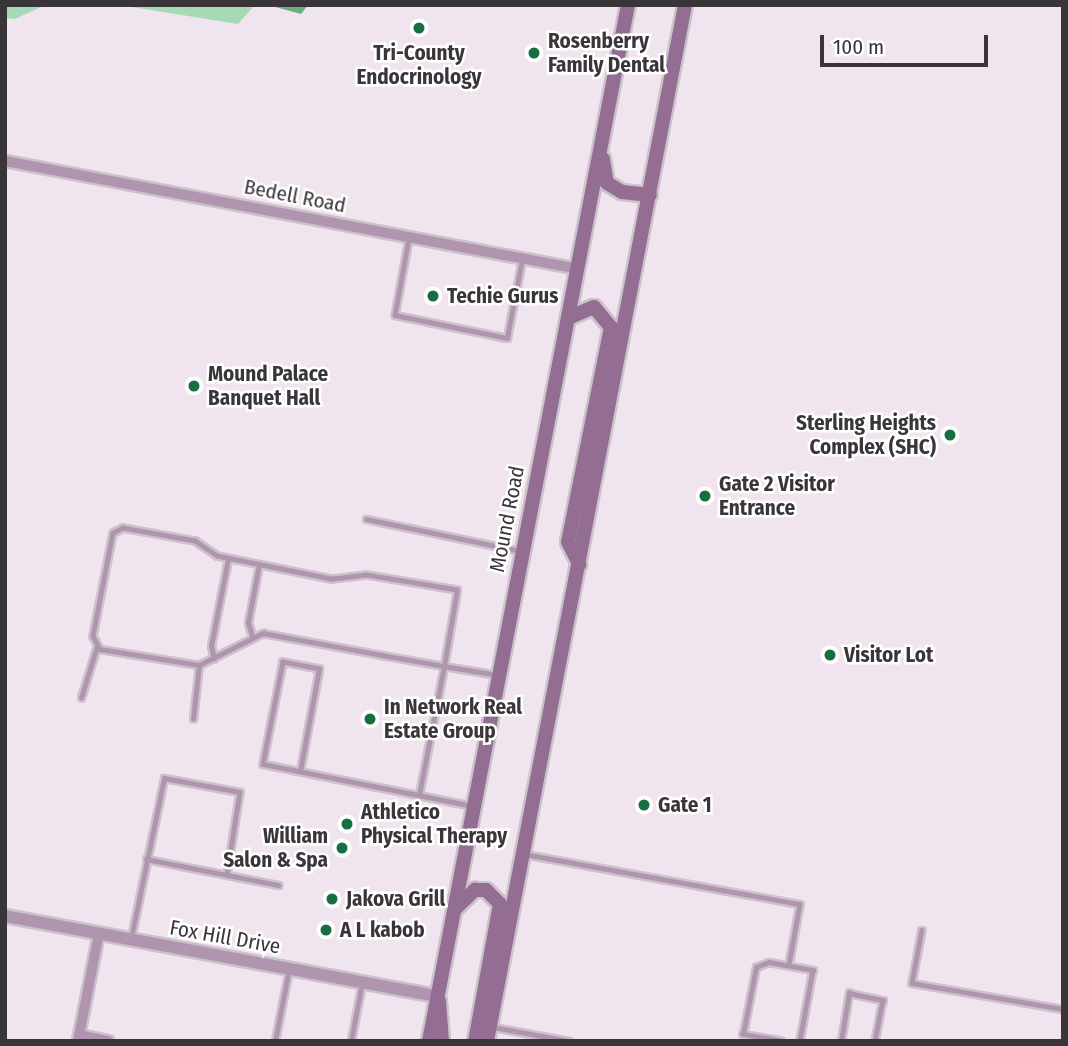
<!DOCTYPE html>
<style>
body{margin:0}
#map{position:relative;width:1068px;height:1046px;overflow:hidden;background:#f0e5ef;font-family:"Fira Sans Condensed",sans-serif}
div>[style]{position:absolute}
.green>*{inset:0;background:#a6dab7}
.water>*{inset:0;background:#62b080}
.roads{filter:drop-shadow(2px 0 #ccc2cb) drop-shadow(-2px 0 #ccc2cb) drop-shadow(0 2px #ccc2cb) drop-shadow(0 -2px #ccc2cb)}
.service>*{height:4.5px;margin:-2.25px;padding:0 2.25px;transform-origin:2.25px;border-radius:2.25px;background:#b095af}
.minor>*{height:10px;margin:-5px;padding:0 5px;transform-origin:5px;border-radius:5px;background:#b095af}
.tertiary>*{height:12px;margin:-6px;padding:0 6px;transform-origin:6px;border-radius:6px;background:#b095af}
.secondary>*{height:14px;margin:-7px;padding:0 7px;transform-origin:7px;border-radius:7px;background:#946d92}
.dots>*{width:19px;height:19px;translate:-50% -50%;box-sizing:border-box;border:4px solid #fff;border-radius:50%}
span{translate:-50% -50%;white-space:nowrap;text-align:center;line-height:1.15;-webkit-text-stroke:5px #fff;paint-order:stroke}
.poi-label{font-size:21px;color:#3a3539;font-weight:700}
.left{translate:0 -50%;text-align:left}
.right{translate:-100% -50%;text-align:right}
.street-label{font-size:21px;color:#3a3539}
.frame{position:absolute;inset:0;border:7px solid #3a3539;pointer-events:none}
.scale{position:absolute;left:820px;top:35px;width:168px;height:32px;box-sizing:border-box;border:4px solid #3a3539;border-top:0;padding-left:9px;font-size:21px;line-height:24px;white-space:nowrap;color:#3a3539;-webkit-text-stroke:5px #fff;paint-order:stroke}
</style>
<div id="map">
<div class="green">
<div style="clip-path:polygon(5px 5px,45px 5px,15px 19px,5px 18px)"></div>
<div style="clip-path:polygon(119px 5px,255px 5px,238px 24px)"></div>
</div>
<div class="water">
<div style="clip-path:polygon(268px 5px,308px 5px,301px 14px)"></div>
</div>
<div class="roads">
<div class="service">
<div style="left:409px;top:239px;width:77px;rotate:100.4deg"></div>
<div style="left:395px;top:315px;width:114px;rotate:11.6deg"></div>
<div style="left:507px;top:338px;width:80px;rotate:-79.2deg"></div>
<div style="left:366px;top:519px;width:158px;rotate:11.7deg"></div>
<div style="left:252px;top:636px;width:14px;rotate:-107deg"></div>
<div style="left:248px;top:623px;width:59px;rotate:-79.3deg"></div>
<div style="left:214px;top:659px;width:13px;rotate:-103deg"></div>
<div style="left:211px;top:646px;width:89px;rotate:-78.9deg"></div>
<div style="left:81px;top:698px;width:54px;rotate:-72.9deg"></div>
<div style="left:193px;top:719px;width:54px;rotate:-83.7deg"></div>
<div style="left:300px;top:771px;width:104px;rotate:-79.4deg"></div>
<div style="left:319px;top:669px;width:37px;rotate:-169deg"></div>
<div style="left:283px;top:662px;width:104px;rotate:101.1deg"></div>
<div style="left:263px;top:764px;width:214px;rotate:11.3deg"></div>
<div style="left:419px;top:795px;width:131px;rotate:-79deg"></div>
<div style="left:444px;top:666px;width:77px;rotate:-80.3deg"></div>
<div style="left:457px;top:590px;width:92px;rotate:-170.6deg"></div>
<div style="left:366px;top:575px;width:35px;rotate:173deg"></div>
<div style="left:331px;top:579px;width:116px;rotate:-168.6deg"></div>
<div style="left:217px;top:556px;width:27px;rotate:-146deg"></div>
<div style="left:195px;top:541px;width:73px;rotate:-169.8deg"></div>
<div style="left:123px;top:528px;width:11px;rotate:153deg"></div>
<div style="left:113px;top:533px;width:105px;rotate:101deg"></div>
<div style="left:93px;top:636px;width:15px;rotate:62deg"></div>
<div style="left:100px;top:649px;width:100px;rotate:9.2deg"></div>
<div style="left:199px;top:665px;width:72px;rotate:-26.6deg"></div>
<div style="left:263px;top:633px;width:121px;rotate:10.5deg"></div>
<div style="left:382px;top:655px;width:63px;rotate:10.1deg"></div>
<div style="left:444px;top:666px;width:54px;rotate:9.6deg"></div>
<div style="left:524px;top:854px;width:280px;rotate:10.3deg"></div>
<div style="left:800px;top:904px;width:62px;rotate:100.2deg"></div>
<div style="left:146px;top:859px;width:135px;rotate:11.1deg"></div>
<div style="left:922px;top:930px;width:54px;rotate:100.7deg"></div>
<div style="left:912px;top:983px;width:153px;rotate:9.8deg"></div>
<div style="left:131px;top:938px;width:163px;rotate:-78.3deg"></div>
<div style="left:164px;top:778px;width:77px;rotate:10.4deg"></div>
<div style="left:240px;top:792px;width:84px;rotate:98.9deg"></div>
<div style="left:493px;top:1027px;width:77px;rotate:10.4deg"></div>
<div style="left:275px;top:1041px;width:73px;rotate:-79deg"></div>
<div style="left:351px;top:1041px;width:59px;rotate:-79.3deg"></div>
<div style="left:781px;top:1041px;width:39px;rotate:-170deg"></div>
<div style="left:743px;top:1034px;width:68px;rotate:-79deg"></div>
<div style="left:756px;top:967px;width:14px;rotate:-21deg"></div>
<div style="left:769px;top:962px;width:45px;rotate:10.3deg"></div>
<div style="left:813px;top:970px;width:72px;rotate:100.4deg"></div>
<div style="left:841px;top:1041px;width:49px;rotate:-80.5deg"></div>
<div style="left:849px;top:993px;width:35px;rotate:12deg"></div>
<div style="left:883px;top:1000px;width:42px;rotate:101deg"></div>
</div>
<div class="minor">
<div style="left:5px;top:161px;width:583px;rotate:10.67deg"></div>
<div style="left:79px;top:1035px;width:30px;rotate:12deg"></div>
<div style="left:78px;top:1041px;width:110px;rotate:-79deg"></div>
</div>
<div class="tertiary">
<div style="left:5px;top:916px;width:440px;rotate:10.5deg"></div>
</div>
<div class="secondary">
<div style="left:603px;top:159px;width:24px;rotate:81deg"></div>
<div style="left:607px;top:183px;width:17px;rotate:31deg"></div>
<div style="left:622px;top:192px;width:28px;rotate:6deg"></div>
<div style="left:568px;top:318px;width:28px;rotate:-23deg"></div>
<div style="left:594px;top:307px;width:26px;rotate:50deg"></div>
<div style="left:611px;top:327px;width:219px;rotate:101.3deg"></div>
<div style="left:568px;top:542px;width:25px;rotate:63deg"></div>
<div style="left:455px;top:909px;width:28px;rotate:-44deg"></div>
<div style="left:475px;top:890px;width:11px"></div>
<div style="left:486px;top:890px;width:20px;rotate:45deg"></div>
<div style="left:500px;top:904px;width:139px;rotate:100.3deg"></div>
<div style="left:439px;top:1001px;width:40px;rotate:85.7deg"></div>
<div style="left:429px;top:1041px;width:1055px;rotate:-79.13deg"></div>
<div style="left:487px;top:1041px;width:1055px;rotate:-79.18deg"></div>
</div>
</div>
<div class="dots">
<div style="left:419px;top:28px;background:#166e41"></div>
<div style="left:534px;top:53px;background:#166e41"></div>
<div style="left:433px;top:296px;background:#166e41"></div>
<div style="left:194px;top:386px;background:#166e41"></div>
<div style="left:950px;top:435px;background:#166e41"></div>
<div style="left:705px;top:496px;background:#166e41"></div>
<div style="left:830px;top:655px;background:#166e41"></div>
<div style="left:370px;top:719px;background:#166e41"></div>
<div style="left:644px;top:805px;background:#166e41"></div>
<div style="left:347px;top:824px;background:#166e41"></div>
<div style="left:342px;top:848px;background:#166e41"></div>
<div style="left:332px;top:899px;background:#166e41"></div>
<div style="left:326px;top:930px;background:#166e41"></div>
</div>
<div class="poi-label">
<span class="left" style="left:548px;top:53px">Rosenberry<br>Family Dental</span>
<span style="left:419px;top:65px">Tri-County<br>Endocrinology</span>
<span class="left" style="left:447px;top:296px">Techie Gurus</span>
<span class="left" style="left:208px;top:386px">Mound Palace<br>Banquet Hall</span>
<span class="right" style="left:936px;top:435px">Sterling Heights<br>Complex (SHC)</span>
<span class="left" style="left:719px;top:496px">Gate 2 Visitor<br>Entrance</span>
<span class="left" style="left:844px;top:655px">Visitor Lot</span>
<span class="left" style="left:384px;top:719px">In Network Real<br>Estate Group</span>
<span class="left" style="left:658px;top:805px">Gate 1</span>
<span class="left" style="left:361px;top:824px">Athletico<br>Physical Therapy</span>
<span class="right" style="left:328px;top:848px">William<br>Salon &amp; Spa</span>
<span class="left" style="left:346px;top:899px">Jakova Grill</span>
<span class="left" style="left:340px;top:930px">A L kabob</span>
</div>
<div class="street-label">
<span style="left:295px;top:196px;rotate:11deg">Bedell Road</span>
<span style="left:507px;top:519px;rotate:-79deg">Mound Road</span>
<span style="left:225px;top:937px;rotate:10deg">Fox Hill Drive</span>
</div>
<div class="frame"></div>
<div class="scale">100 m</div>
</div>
